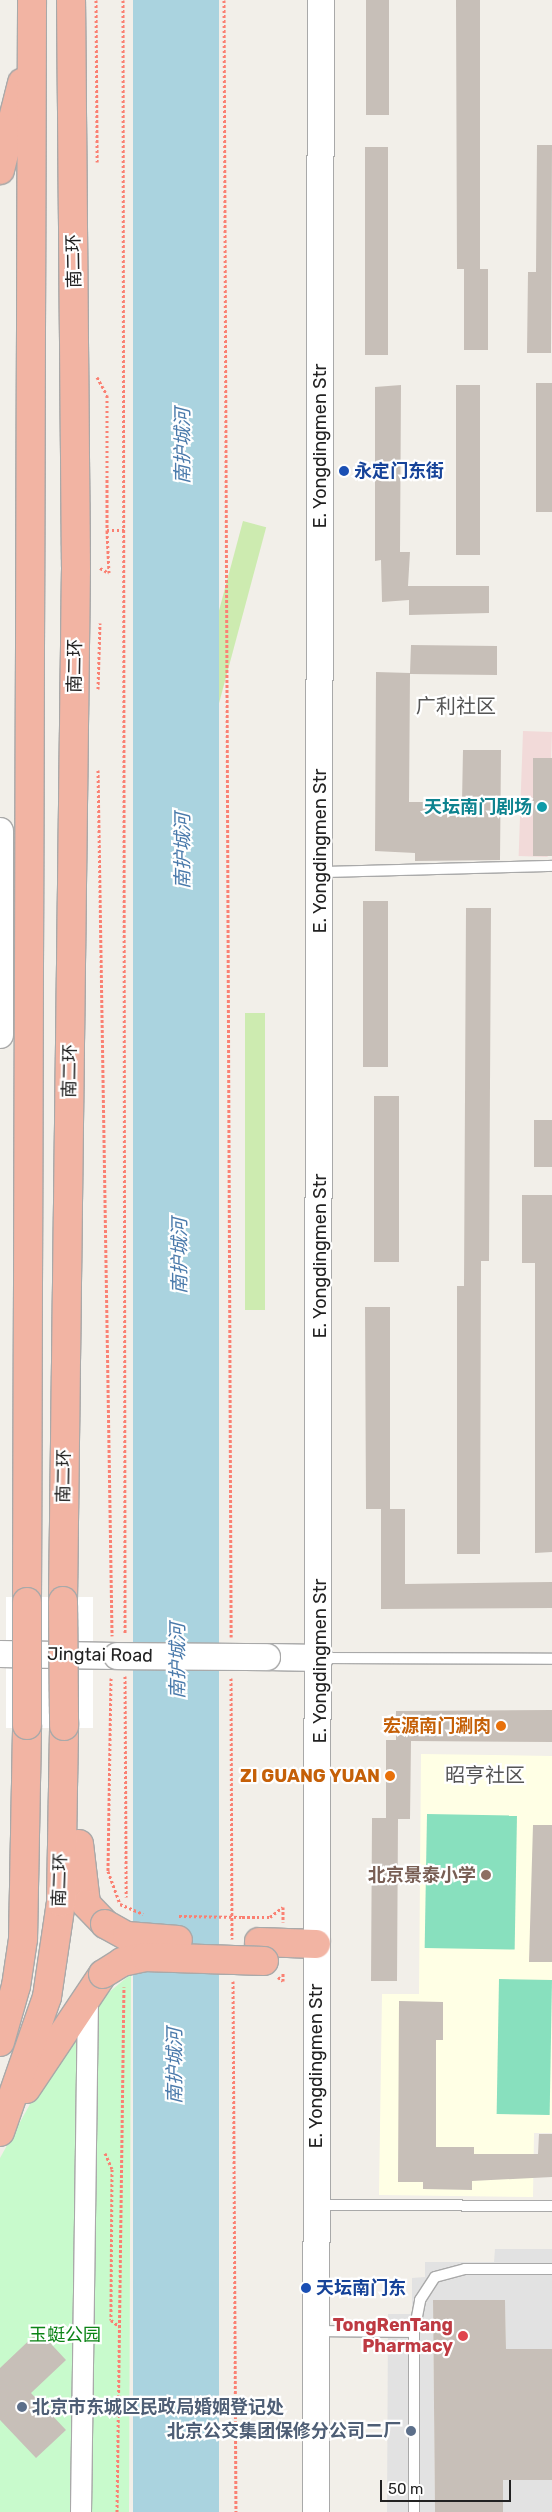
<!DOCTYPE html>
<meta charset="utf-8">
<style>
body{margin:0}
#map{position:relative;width:552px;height:2512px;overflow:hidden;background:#f2efe9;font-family:Rubik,"Noto Sans SC",sans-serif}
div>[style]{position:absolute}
.commercial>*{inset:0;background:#f2dad9;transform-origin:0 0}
.education>*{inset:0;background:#ffffe5}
.grass>*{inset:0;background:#cdebb0;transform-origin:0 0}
.park>*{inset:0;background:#c8facc}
.pitch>*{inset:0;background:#88e0be;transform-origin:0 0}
.parking>*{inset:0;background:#e2e2e2;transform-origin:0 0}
.water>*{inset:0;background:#aad3df;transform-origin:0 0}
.pier>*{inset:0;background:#fff;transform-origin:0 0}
.building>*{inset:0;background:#c7bfb8;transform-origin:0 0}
.path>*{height:3px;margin-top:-1.5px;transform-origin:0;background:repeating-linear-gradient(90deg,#fa8072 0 2.5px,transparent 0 5px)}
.roads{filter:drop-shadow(1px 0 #a9a9a9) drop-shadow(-1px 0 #a9a9a9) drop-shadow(0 1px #a9a9a9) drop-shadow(0 -1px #a9a9a9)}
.service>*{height:10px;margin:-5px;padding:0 5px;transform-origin:5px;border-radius:5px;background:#fff}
.minor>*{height:20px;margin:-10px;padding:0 10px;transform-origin:10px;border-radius:10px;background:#fff}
.tertiary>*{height:26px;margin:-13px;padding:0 13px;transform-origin:13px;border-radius:13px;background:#fff}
.trunk>*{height:28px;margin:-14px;padding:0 14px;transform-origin:14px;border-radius:14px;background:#f2b4a3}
.path-bridge>*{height:3px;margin-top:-1.5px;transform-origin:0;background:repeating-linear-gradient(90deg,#fa8072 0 2.5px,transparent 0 5px)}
.bridges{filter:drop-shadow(1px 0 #a9a9a9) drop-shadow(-1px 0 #a9a9a9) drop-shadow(0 1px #a9a9a9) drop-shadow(0 -1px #a9a9a9)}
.tertiary-bridge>*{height:26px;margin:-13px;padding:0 13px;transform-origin:13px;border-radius:13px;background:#fff}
.trunk-bridge>*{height:28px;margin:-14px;padding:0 14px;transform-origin:14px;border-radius:14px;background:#f2b4a3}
.dots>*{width:14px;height:14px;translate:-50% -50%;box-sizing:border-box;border:2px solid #fff;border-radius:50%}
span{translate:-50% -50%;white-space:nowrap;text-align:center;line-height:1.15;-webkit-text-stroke:4.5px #fff;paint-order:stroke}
.street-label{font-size:18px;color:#222}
.transit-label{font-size:18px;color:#164399;font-weight:700}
.left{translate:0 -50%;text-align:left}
.culture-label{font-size:18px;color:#0d838f;font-weight:700}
.right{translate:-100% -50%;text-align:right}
.food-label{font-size:18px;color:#c56008;font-weight:700}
.education-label{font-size:18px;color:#785e54;font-weight:700}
.health-label{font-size:18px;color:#be3a42;font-weight:700}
.park-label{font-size:18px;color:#0c8416}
.service-label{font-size:18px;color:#4e5e75;font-weight:700}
.water-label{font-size:19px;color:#4a7aab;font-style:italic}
.quarter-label{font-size:20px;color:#555}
.scale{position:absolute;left:380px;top:2480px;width:131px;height:22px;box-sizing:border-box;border:2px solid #222;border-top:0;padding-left:6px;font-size:15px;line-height:18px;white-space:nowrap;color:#222;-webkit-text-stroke:4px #fff;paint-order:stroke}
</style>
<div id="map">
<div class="commercial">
<div style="left:523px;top:731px;width:29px;height:125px;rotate:2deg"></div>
</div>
<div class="education">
<div style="clip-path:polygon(421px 1754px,552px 1756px,552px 2133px,534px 2133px,533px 2197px,379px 2195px,382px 1994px,419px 1994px)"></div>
</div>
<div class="grass">
<div style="left:243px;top:521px;width:24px;height:339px;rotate:15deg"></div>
<div style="left:245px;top:1013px;width:20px;height:297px"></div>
</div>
<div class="park">
<div style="clip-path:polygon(131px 1974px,129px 2512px,0 2512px,0 2158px,78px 2018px)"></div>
</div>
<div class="pitch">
<div style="left:427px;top:1814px;width:90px;height:134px;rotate:1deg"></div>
<div style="left:499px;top:1979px;width:53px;height:135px;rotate:1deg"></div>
</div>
<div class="parking">
<div style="clip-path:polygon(495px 2249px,552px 2249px,552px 2349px,506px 2349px,505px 2300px,433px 2300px,435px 2512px,387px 2512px,388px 2314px,412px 2314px,412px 2278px,425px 2277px,425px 2262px,494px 2262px)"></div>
<div style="left:503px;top:2480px;width:49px;height:32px"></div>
</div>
<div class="water">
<div style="left:133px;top:0;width:86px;height:2512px"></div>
</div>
<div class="pier">
<div style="left:6px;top:1597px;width:87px;height:131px"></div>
</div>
<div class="building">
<div style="left:366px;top:0;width:23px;height:115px"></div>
<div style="clip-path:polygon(456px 0,480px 0,480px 269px,488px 269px,488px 350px,464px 350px,464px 269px,457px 269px)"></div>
<div style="clip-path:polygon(537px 145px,552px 145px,551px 353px,527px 353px,528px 272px,536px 272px)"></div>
<div style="left:365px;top:147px;width:23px;height:208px"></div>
<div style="left:536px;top:383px;width:16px;height:129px"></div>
<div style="clip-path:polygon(401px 385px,400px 552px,410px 552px,408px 586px,489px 586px,489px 613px,409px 615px,409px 600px,382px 602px,381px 560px,375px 561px,375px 387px)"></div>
<div style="left:456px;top:385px;width:24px;height:170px"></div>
<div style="clip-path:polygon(411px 645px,497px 646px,497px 675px,410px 674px,409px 802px,462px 802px,463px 750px,501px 750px,500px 860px,415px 861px,415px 853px,375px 851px,376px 672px,410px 673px)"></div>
<div style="left:533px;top:758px;width:19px;height:98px"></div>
<div style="left:363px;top:901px;width:25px;height:166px"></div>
<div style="clip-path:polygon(466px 908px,491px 908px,489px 1261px,481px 1261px,480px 1554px,457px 1554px,457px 1286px,464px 1286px)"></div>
<div style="left:374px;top:1096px;width:25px;height:166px"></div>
<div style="left:534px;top:1120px;width:18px;height:47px"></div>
<div style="clip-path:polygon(522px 1195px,552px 1195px,552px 1552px,535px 1553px,535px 1263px,522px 1263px)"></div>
<div style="clip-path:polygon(365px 1307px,390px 1307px,390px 1509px,405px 1509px,405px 1584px,552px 1582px,552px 1608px,381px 1609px,381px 1509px,366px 1509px)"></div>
<div style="clip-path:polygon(552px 1710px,552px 1742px,411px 1741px,410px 1819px,398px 1819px,397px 1981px,371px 1981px,372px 1818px,386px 1818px,386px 1740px,396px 1740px,396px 1711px)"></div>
<div style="clip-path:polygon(533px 1825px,552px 1825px,552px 1962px,529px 1962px)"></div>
<div style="clip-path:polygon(399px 2001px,443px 2002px,443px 2040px,436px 2040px,436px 2147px,474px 2147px,474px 2154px,538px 2154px,539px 2134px,552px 2134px,552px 2177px,472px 2181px,472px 2190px,423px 2189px,423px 2182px,398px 2182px)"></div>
<div style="clip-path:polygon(433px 2300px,505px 2300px,506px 2349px,552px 2349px,552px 2480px,503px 2480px,503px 2512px,435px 2512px)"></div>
<div style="clip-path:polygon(39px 2331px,66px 2360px,31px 2393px,66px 2430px,36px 2458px,0 2420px,0 2368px)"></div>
</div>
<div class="path">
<div style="left:96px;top:0;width:162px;rotate:89.6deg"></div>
<div style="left:123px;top:0;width:1634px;rotate:89.93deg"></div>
<div style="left:224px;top:0;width:1637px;rotate:89.75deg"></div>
<div style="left:97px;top:377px;width:21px;rotate:61deg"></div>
<div style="left:107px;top:395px;width:135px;rotate:90deg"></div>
<div style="left:107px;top:530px;width:17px"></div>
<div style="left:100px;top:568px;width:10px;rotate:29deg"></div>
<div style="left:109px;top:573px;width:43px;rotate:-92.7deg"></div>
<div style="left:98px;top:689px;width:66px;rotate:-88.3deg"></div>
<div style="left:98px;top:770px;width:866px;rotate:89.07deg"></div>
<div style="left:125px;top:1676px;width:221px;rotate:89.7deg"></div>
<div style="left:111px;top:1678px;width:193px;rotate:90.9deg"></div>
<div style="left:108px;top:1871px;width:35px;rotate:70deg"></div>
<div style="left:120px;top:1904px;width:25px;rotate:23deg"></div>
<div style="left:231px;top:1678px;width:261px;rotate:89.8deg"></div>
<div style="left:242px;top:1917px;width:28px"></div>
<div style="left:270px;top:1917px;width:16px;rotate:-38deg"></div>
<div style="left:283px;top:1907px;width:15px;rotate:90deg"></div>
<div style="left:278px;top:1977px;width:6px;rotate:39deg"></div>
<div style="left:283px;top:1981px;width:8px;rotate:-90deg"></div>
<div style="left:233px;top:1981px;width:531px;rotate:89.68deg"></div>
<div style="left:105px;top:2153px;width:17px;rotate:66deg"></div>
<div style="left:112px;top:2169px;width:151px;rotate:90.4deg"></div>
<div style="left:111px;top:2320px;width:11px;rotate:38deg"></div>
<div style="left:117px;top:2512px;width:525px;rotate:-89.24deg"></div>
</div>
<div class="roads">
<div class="service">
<div style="left:321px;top:872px;width:231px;rotate:-1.5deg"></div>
<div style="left:321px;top:1658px;width:231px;rotate:0.2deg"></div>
<div style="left:317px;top:2205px;width:235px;rotate:0.2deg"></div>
<div style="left:317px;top:2331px;width:97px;rotate:0.6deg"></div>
<div style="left:414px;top:2512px;width:180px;rotate:-90deg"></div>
<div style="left:414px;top:2332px;width:33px;rotate:-79deg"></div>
<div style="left:420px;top:2300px;width:27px;rotate:-57deg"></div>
<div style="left:435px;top:2277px;width:31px;rotate:-15deg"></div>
<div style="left:465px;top:2269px;width:87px"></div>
</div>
<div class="minor">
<div style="left:81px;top:2512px;width:515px;rotate:-89.22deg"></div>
</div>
<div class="tertiary">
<div style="left:0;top:831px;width:204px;rotate:90deg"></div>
<div style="left:0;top:1654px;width:117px;rotate:1deg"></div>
<div style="left:267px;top:1657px;width:53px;rotate:1.1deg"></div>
<div style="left:316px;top:2512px;width:2512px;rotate:-89.89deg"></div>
</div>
<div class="trunk">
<div style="left:0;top:170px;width:90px;rotate:-75.8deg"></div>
<div style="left:63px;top:1601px;width:1031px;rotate:-89.28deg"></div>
<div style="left:76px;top:570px;width:570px;rotate:-90.5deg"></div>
<div style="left:27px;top:1602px;width:1602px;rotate:-89.82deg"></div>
<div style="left:79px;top:1844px;width:60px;rotate:83.3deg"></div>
<div style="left:86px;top:1904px;width:28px;rotate:46deg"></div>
<div style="left:259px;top:1942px;width:57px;rotate:2deg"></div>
<div style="left:0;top:2042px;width:58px;rotate:-74.1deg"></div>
<div style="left:16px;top:1986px;width:48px;rotate:-81.5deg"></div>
<div style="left:23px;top:1939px;width:214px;rotate:-88.9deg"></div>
<div style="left:26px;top:2089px;width:138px;rotate:-56.2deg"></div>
<div style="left:0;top:2132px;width:143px;rotate:-70.8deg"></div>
<div style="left:47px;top:1997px;width:96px;rotate:-81.6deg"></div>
<div style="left:61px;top:1902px;width:176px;rotate:-89deg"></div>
</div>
</div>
<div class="path-bridge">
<div style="left:179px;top:1916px;width:63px;rotate:0.9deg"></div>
</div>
<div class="bridges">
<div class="tertiary-bridge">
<div style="left:117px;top:1656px;width:150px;rotate:0.4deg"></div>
</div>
<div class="trunk-bridge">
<div style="left:63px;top:1601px;width:125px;rotate:89.5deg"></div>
<div style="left:27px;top:1602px;width:123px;rotate:90deg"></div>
<div style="left:105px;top:1924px;width:25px;rotate:29deg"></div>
<div style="left:127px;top:1936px;width:51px;rotate:4.5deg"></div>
<div style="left:103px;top:1974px;width:22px;rotate:-32deg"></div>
<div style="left:122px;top:1962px;width:24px;rotate:-12deg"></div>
<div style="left:145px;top:1957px;width:119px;rotate:1.9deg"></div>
</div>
</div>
<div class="dots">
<div style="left:344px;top:471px;background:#1a4fb4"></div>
<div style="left:542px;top:807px;background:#0f9aa8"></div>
<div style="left:501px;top:1726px;background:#e8710a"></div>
<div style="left:390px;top:1776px;background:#e8710a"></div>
<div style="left:486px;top:1875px;background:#8d6e63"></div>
<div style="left:306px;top:2288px;background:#1a4fb4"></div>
<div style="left:463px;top:2336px;background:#e0444e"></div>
<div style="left:22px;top:2407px;background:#5c6f8a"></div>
<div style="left:411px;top:2431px;background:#5c6f8a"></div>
</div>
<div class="street-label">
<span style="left:74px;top:261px;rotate:-91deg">南二环</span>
<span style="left:320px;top:446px;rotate:-90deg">E. Yongdingmen Str</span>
<span style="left:75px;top:666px;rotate:-89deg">南二环</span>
<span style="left:320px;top:851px;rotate:-90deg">E. Yongdingmen Str</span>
<span style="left:70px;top:1071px;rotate:-89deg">南二环</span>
<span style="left:320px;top:1256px;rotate:-90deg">E. Yongdingmen Str</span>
<span style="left:64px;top:1476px;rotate:-89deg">南二环</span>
<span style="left:100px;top:1655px;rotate:1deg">Jingtai Road</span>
<span style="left:320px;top:1661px;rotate:-90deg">E. Yongdingmen Str</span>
<span style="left:60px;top:1880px;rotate:-88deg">南二环</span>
<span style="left:316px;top:2066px;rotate:-90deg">E. Yongdingmen Str</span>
</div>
<div class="transit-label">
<span class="left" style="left:354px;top:471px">永定门东街</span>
<span class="left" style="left:316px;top:2288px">天坛南门东</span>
</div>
<div class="culture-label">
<span class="right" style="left:532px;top:807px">天坛南门剧场</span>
</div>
<div class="food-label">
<span class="right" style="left:491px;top:1726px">宏源南门涮肉</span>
<span class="right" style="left:380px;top:1776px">ZI GUANG YUAN</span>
</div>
<div class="education-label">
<span class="right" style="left:476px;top:1875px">北京景泰小学</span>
</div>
<div class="health-label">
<span class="right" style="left:453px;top:2336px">TongRenTang<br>Pharmacy</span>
</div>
<div class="park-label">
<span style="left:65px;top:2335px">玉蜓公园</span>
</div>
<div class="service-label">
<span class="left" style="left:32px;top:2407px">北京市东城区民政局婚姻登记处</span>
<span class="right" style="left:401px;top:2431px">北京公交集团保修分公司二厂</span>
</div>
<div class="water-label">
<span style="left:183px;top:446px;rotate:-90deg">南护城河</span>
<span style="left:183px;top:851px;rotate:-90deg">南护城河</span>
<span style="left:180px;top:1256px;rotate:-90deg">南护城河</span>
<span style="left:178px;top:1661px;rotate:-90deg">南护城河</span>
<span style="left:175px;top:2066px;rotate:-90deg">南护城河</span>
</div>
<div class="quarter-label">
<span style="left:456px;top:706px">广利社区</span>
<span style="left:485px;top:1775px">昭亨社区</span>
</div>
<div class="scale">50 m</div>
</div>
